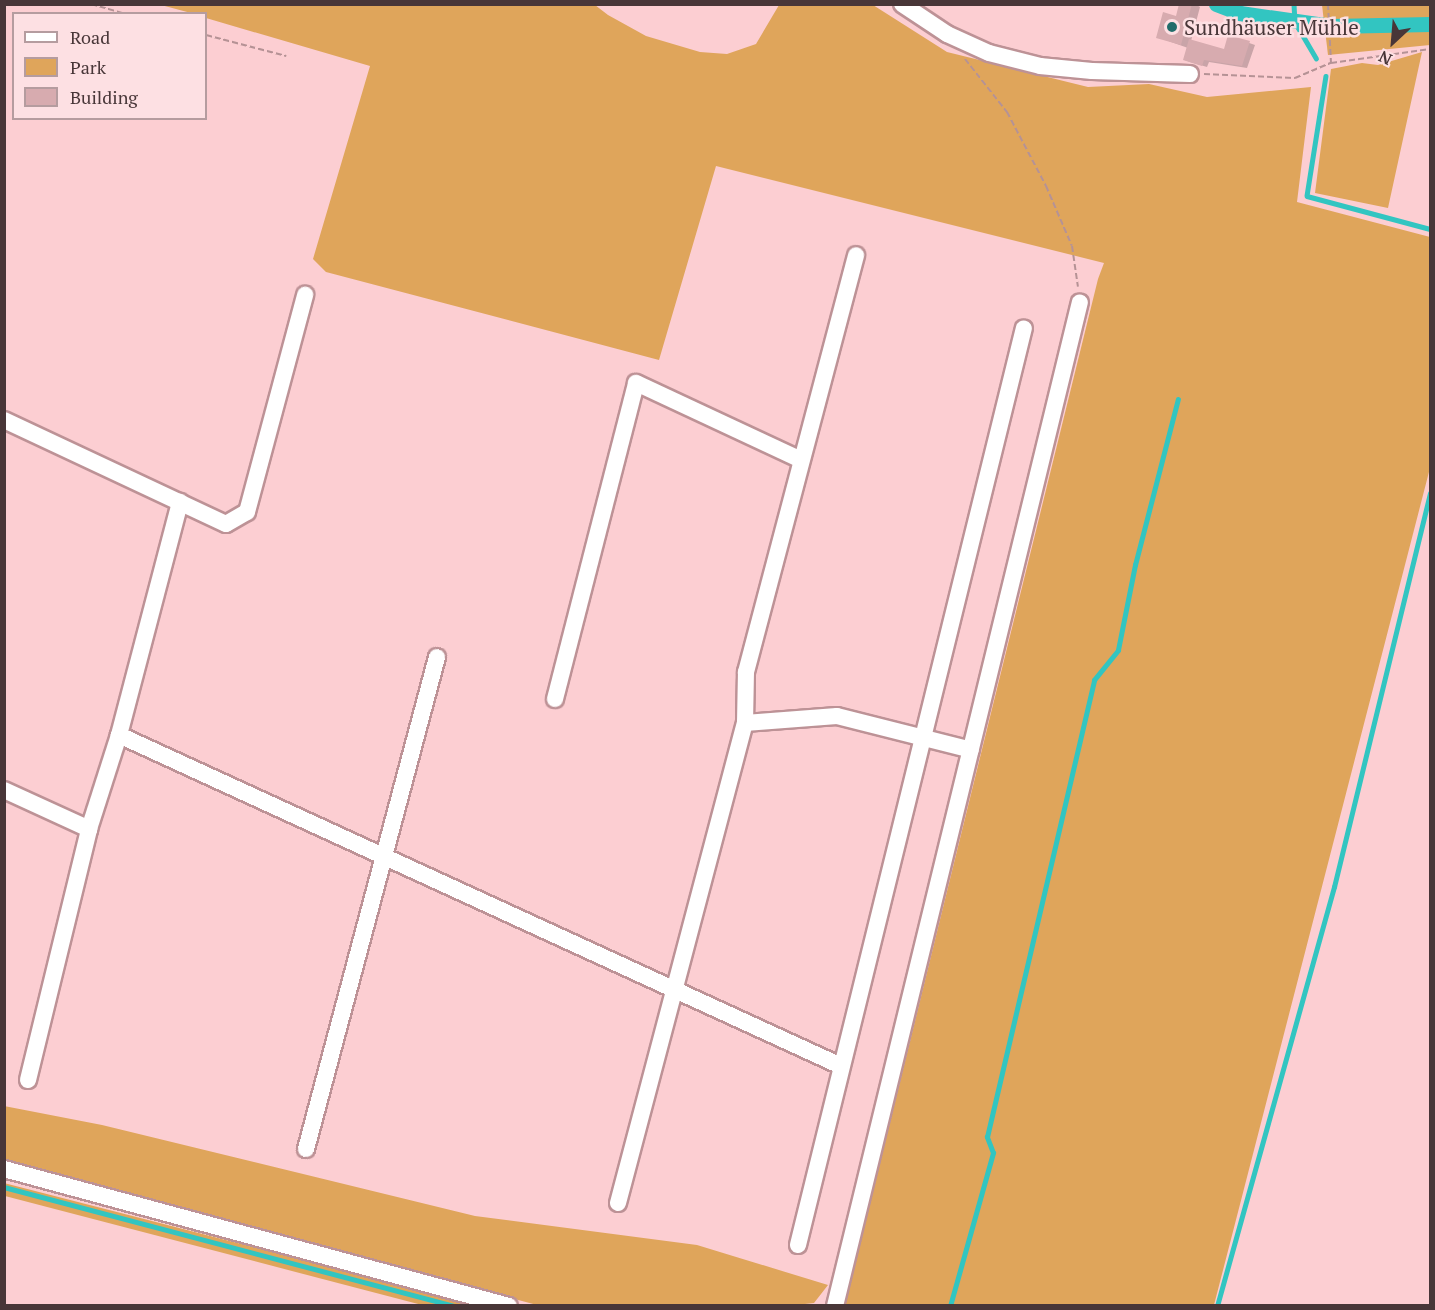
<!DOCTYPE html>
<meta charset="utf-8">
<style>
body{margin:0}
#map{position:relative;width:1435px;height:1310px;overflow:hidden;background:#fcced2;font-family:"PT Serif",serif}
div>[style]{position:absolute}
.green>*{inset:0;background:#dfa55b}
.shadow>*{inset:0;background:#0003}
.stream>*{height:4.5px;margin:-2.25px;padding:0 2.25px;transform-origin:2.25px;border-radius:2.25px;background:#32c5c1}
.canal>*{height:15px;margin:-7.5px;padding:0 7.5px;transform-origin:7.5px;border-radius:7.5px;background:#32c5c1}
.building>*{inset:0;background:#d7abaf}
.path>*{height:2px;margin-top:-1px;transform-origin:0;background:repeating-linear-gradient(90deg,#b59295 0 6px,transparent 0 9px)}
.roads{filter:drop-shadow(2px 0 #bd9296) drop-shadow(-2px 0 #bd9296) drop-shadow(0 2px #bd9296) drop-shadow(0 -2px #bd9296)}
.minor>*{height:16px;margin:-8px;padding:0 8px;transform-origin:8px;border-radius:8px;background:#fff}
.dots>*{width:16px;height:16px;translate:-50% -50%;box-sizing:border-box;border:3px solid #fde0e3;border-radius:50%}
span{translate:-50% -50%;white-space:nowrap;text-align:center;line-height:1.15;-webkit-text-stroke:5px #fde0e3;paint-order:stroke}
.poi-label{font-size:21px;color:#483638}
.left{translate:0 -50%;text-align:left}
.frame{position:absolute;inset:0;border:6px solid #483638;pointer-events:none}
.legend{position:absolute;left:12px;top:12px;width:195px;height:108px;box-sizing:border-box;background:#fde0e3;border:2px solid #b59c9f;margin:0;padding:8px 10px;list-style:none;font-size:18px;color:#483638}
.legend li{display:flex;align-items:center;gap:12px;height:30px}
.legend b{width:30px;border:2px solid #b59c9f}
.north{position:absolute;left:1363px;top:12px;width:60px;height:60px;-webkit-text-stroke:4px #fde0e3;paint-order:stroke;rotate:206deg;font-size:16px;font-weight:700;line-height:24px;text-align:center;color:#483638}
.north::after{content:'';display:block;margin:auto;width:21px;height:27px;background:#483638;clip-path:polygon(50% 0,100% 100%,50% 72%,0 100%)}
</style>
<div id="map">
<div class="green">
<div style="clip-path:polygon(161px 5px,595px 5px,608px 15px,646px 36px,700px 52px,727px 54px,756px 44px,779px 5px,873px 5px,947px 52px,1088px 87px,1149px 84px,1207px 97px,1311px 87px,1297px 202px,1430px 237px,1430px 468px,1214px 1305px,845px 1305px,1098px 279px,1104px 263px,716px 166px,659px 360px,326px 272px,313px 259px,370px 66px,206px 18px,206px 14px,191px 13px)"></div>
<div style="clip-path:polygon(1322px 5px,1430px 5px,1430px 45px,1328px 55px)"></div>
<div style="clip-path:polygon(1422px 52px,1388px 208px,1315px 193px,1331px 69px,1362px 63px,1378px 65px)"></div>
<div style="clip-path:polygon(4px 1106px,102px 1125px,475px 1216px,697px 1245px,828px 1285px,814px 1303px,796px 1305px,537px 1305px,5px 1165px)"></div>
<div style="clip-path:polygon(4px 1183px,478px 1305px,422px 1305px,5px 1196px)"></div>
</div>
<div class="shadow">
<div style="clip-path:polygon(1180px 4px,1195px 4px,1200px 7px,1191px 41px,1225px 51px,1229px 36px,1255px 45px,1247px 68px,1209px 62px,1207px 67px,1190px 62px,1185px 60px,1188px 48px,1157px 37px,1177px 18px)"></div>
</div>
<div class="stream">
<div style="left:1294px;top:4px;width:18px;rotate:87deg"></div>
<div style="left:1295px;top:22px;width:42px;rotate:59.7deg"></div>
<div style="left:1326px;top:76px;width:121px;rotate:99deg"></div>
<div style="left:1307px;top:196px;width:127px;rotate:15deg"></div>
<div style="left:4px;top:1187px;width:466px;rotate:14.8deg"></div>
<div style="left:950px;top:1306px;width:159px;rotate:-74.3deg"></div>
<div style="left:993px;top:1153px;width:17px;rotate:-111deg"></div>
<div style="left:987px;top:1137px;width:469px;rotate:-76.8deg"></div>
<div style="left:1094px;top:680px;width:38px;rotate:-51deg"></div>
<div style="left:1118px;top:650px;width:87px;rotate:-78.7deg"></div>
<div style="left:1135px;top:565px;width:171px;rotate:-75.5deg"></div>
<div style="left:1217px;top:1306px;width:435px;rotate:-74.4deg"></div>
<div style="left:1334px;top:887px;width:405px;rotate:-76.3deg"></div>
</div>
<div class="canal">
<div style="left:1216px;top:4px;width:26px;rotate:21deg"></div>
<div style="left:1240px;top:13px;width:92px;rotate:8.1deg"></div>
<div style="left:1331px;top:26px;width:99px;rotate:-1.2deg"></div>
</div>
<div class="building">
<div style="clip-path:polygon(1179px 4px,1192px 4px,1181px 45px,1156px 38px,1163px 12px,1176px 16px)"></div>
<div style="clip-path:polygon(1228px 35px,1250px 41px,1242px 66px,1204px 60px,1202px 66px,1183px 60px,1189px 39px,1224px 49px)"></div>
</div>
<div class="path">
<div style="left:91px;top:4px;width:35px;rotate:16deg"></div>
<div style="left:1328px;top:4px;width:59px;rotate:87.1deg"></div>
<div style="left:206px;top:35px;width:83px;rotate:14.7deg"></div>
<div style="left:965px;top:59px;width:68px;rotate:51.6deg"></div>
<div style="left:1007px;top:112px;width:84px;rotate:62.2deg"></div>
<div style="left:1046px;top:186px;width:65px;rotate:66.6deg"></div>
<div style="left:1072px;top:246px;width:41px;rotate:81.7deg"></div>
<div style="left:1204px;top:74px;width:91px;rotate:2.5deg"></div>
<div style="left:1295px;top:78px;width:39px;rotate:-23deg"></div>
<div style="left:1331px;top:63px;width:100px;rotate:-8deg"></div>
</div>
<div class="roads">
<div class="minor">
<div style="left:902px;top:4px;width:54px;rotate:33.7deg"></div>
<div style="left:947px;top:34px;width:46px;rotate:24.3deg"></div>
<div style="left:989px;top:53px;width:53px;rotate:14.3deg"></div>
<div style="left:1040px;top:66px;width:52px;rotate:5.5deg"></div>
<div style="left:1092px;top:71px;width:98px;rotate:1.8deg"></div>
<div style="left:4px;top:420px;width:245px;rotate:25.1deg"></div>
<div style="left:226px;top:524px;width:24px;rotate:-30deg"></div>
<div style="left:247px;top:512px;width:225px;rotate:-75deg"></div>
<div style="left:555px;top:699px;width:326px;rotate:-75.6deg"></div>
<div style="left:636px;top:383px;width:182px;rotate:25deg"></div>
<div style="left:745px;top:723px;width:92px;rotate:-4.4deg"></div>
<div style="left:837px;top:716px;width:138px;rotate:14.2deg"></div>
<div style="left:119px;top:735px;width:794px;rotate:24.63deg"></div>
<div style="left:4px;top:790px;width:94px;rotate:24.6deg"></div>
<div style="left:28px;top:1080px;width:258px;rotate:-76.3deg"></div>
<div style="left:89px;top:829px;width:99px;rotate:-72.3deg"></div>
<div style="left:119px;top:735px;width:241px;rotate:-75.3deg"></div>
<div style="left:306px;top:1149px;width:509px;rotate:-75.09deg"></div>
<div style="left:4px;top:1169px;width:523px;rotate:15.18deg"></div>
<div style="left:618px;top:1203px;width:497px;rotate:-75.2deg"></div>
<div style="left:745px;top:723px;width:51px;rotate:-88.9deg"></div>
<div style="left:746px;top:672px;width:431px;rotate:-75.2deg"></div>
<div style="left:798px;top:1245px;width:944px;rotate:-76.16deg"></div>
<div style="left:835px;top:1306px;width:1033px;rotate:-76.29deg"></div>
</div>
</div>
<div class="dots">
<div style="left:1172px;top:27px;background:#226d6b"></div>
</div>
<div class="poi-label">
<span class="left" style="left:1184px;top:27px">Sundhäuser Mühle</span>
</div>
<div class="frame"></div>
<ul class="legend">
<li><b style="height:8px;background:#fff"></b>Road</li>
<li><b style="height:16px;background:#dfa55b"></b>Park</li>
<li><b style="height:16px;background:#d7abaf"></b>Building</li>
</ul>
<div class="north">N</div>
</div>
